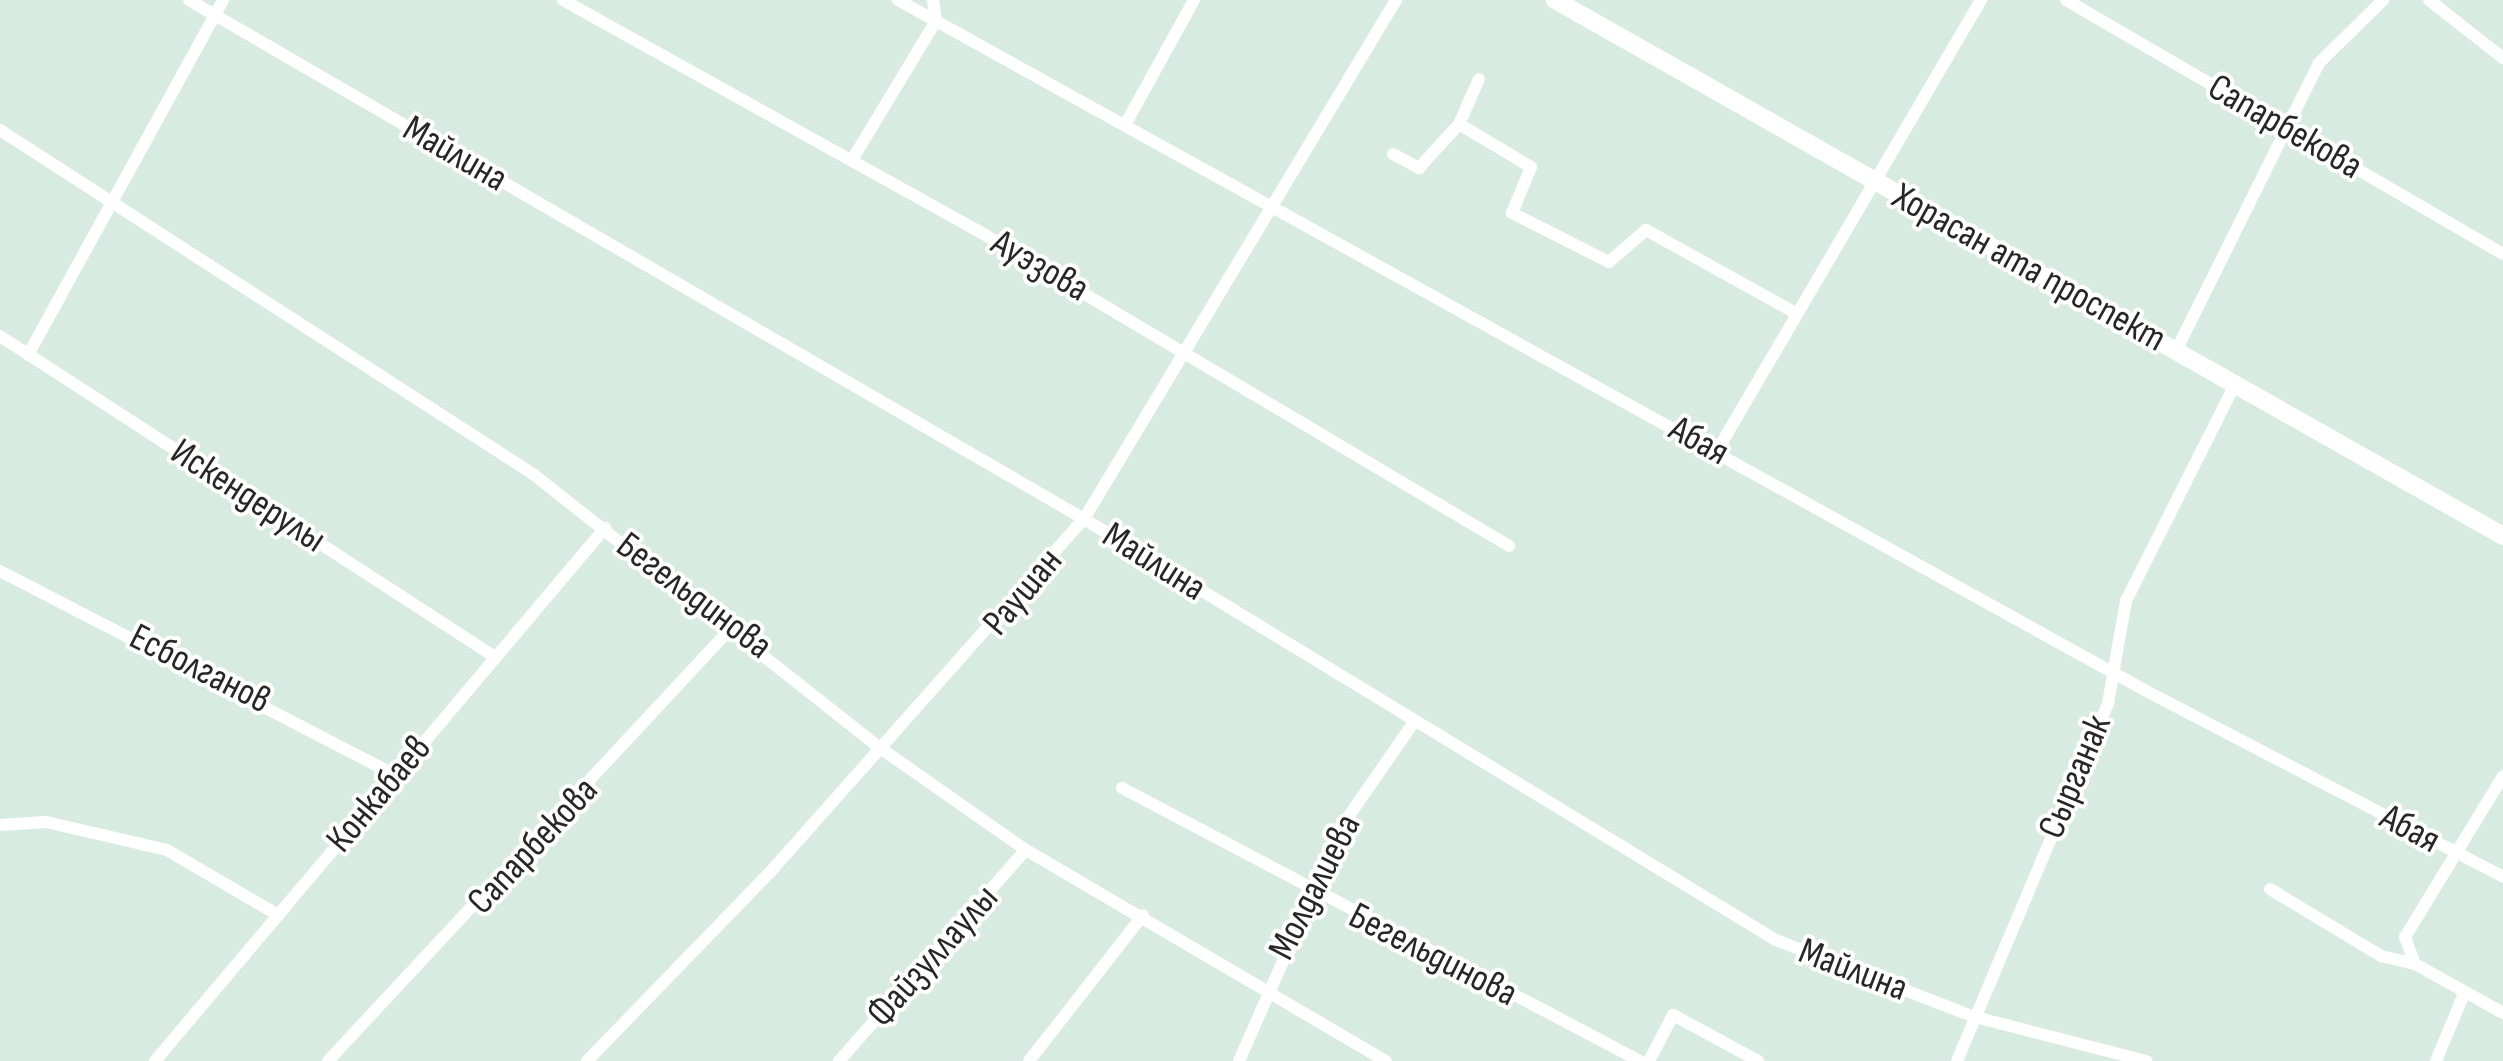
<!DOCTYPE html>
<meta charset="utf-8">
<style>
body{margin:0}
#map{position:relative;width:2503px;height:1061px;overflow:hidden;background:#d7ebe2;font-family:"Sofia Sans Condensed",sans-serif}
div>[style]{position:absolute}
.minor>*{height:12px;margin:-6px;padding:0 6px;transform-origin:6px;border-radius:6px;background:#fff}
.secondary>*{height:18px;margin:-9px;padding:0 9px;transform-origin:9px;border-radius:9px;background:#fff}
span{translate:-50% -50%;white-space:nowrap;text-align:center;line-height:1.15;-webkit-text-stroke:8px #fff;paint-order:stroke}
.street-label{font-size:38px;color:#272727}
</style>
<div id="map">
<div class="minor">
<div style="left:189px;top:0;width:1035px;rotate:30.11deg"></div>
<div style="left:1084px;top:519px;width:810px;rotate:31.32deg"></div>
<div style="left:1776px;top:940px;width:213px;rotate:21.2deg"></div>
<div style="left:1975px;top:1017px;width:177px;rotate:14.4deg"></div>
<div style="left:563px;top:0;width:471px;rotate:29.1deg"></div>
<div style="left:975px;top:229px;width:621px;rotate:30.69deg"></div>
<div style="left:898px;top:0;width:1431px;rotate:28.97deg"></div>
<div style="left:2150px;top:693px;width:398px;rotate:27.5deg"></div>
<div style="left:2066px;top:0;width:505px;rotate:30.17deg"></div>
<div style="left:2429px;top:0;width:94px;rotate:38.1deg"></div>
<div style="left:1459px;top:124px;width:49px;rotate:-66deg"></div>
<div style="left:1125px;top:125px;width:143px;rotate:-61.1deg"></div>
<div style="left:0;top:130px;width:634px;rotate:32.84deg"></div>
<div style="left:533px;top:474px;width:446px;rotate:38.3deg"></div>
<div style="left:883px;top:750px;width:174px;rotate:35deg"></div>
<div style="left:1026px;top:850px;width:417px;rotate:30.4deg"></div>
<div style="left:1393px;top:154px;width:30px;rotate:28deg"></div>
<div style="left:1419px;top:168px;width:59px;rotate:-47.7deg"></div>
<div style="left:1459px;top:124px;width:84px;rotate:30.8deg"></div>
<div style="left:1531px;top:167px;width:50px;rotate:112.4deg"></div>
<div style="left:1512px;top:213px;width:109px;rotate:26.8deg"></div>
<div style="left:1609px;top:262px;width:49px;rotate:-40.9deg"></div>
<div style="left:1646px;top:230px;width:171px;rotate:29deg"></div>
<div style="left:852px;top:160px;width:162px;rotate:-58.9deg"></div>
<div style="left:936px;top:21px;width:21px;rotate:-98deg"></div>
<div style="left:0;top:336px;width:590px;rotate:32.96deg"></div>
<div style="left:2176px;top:351px;width:322px;rotate:-63.6deg"></div>
<div style="left:2319px;top:63px;width:90px;rotate:-44.5deg"></div>
<div style="left:28px;top:355px;width:405px;rotate:-61.2deg"></div>
<div style="left:1717px;top:451px;width:523px;rotate:-59.66deg"></div>
<div style="left:0;top:571px;width:445px;rotate:27.3deg"></div>
<div style="left:2503px;top:776px;width:188px;rotate:121.3deg"></div>
<div style="left:2405px;top:937px;width:29px;rotate:70deg"></div>
<div style="left:2415px;top:964px;width:101px;rotate:29.1deg"></div>
<div style="left:1122px;top:788px;width:586px;rotate:27.79deg"></div>
<div style="left:0;top:825px;width:46px;rotate:-3.7deg"></div>
<div style="left:46px;top:822px;width:124px;rotate:13deg"></div>
<div style="left:167px;top:850px;width:129px;rotate:30.4deg"></div>
<div style="left:2270px;top:889px;width:130px;rotate:31.1deg"></div>
<div style="left:2381px;top:956px;width:35px;rotate:13deg"></div>
<div style="left:155px;top:1061px;width:698px;rotate:-49.83deg"></div>
<div style="left:328px;top:1061px;width:594px;rotate:-47.05deg"></div>
<div style="left:587px;top:1061px;width:266px;rotate:-45.9deg"></div>
<div style="left:772px;top:870px;width:470px;rotate:-48.4deg"></div>
<div style="left:1084px;top:519px;width:606px;rotate:-58.99deg"></div>
<div style="left:839px;top:1061px;width:282px;rotate:-48.5deg"></div>
<div style="left:1029px;top:1061px;width:185px;rotate:-52deg"></div>
<div style="left:1239px;top:1061px;width:260px;rotate:-66.2deg"></div>
<div style="left:1344px;top:823px;width:123px;rotate:-55.3deg"></div>
<div style="left:1649px;top:1061px;width:52px;rotate:-62.4deg"></div>
<div style="left:1673px;top:1015px;width:97px;rotate:28.4deg"></div>
<div style="left:1957px;top:1061px;width:389px;rotate:-67.1deg"></div>
<div style="left:2108px;top:703px;width:104px;rotate:-80deg"></div>
<div style="left:2126px;top:601px;width:243px;rotate:-63.3deg"></div>
<div style="left:2436px;top:1061px;width:70px;rotate:-67.4deg"></div>
</div>
<div class="secondary">
<div style="left:1555px;top:0;width:1089px;rotate:29.48deg"></div>
</div>
<div class="street-label">
<span style="left:2285px;top:127px;rotate:30deg">Сапарбекова</span>
<span style="left:455px;top:154px;rotate:30deg">Майлина</span>
<span style="left:1040px;top:266px;rotate:30deg">Ауэзова</span>
<span style="left:2029px;top:268px;rotate:29deg">Хорасан ата проспект</span>
<span style="left:1699px;top:441px;rotate:29deg">Абая</span>
<span style="left:248px;top:496px;rotate:33deg">Искендерулы</span>
<span style="left:1154px;top:562px;rotate:32deg">Майлина</span>
<span style="left:1023px;top:592px;rotate:-50deg">Раушан</span>
<span style="left:694px;top:596px;rotate:37deg">Бегельдинова</span>
<span style="left:200px;top:669px;rotate:27deg">Есболганов</span>
<span style="left:2075px;top:777px;rotate:-67deg">Сырганак</span>
<span style="left:379px;top:794px;rotate:-50deg">Конкабаев</span>
<span style="left:2410px;top:829px;rotate:28deg">Абая</span>
<span style="left:533px;top:846px;rotate:-47deg">Сапарбекова</span>
<span style="left:1315px;top:887px;rotate:-63deg">Молдалиева</span>
<span style="left:1433px;top:955px;rotate:27deg">Бегельдинова</span>
<span style="left:933px;top:956px;rotate:-48deg">Файзуллаулы</span>
<span style="left:1853px;top:970px;rotate:21deg">Майлина</span>
</div>
</div>
